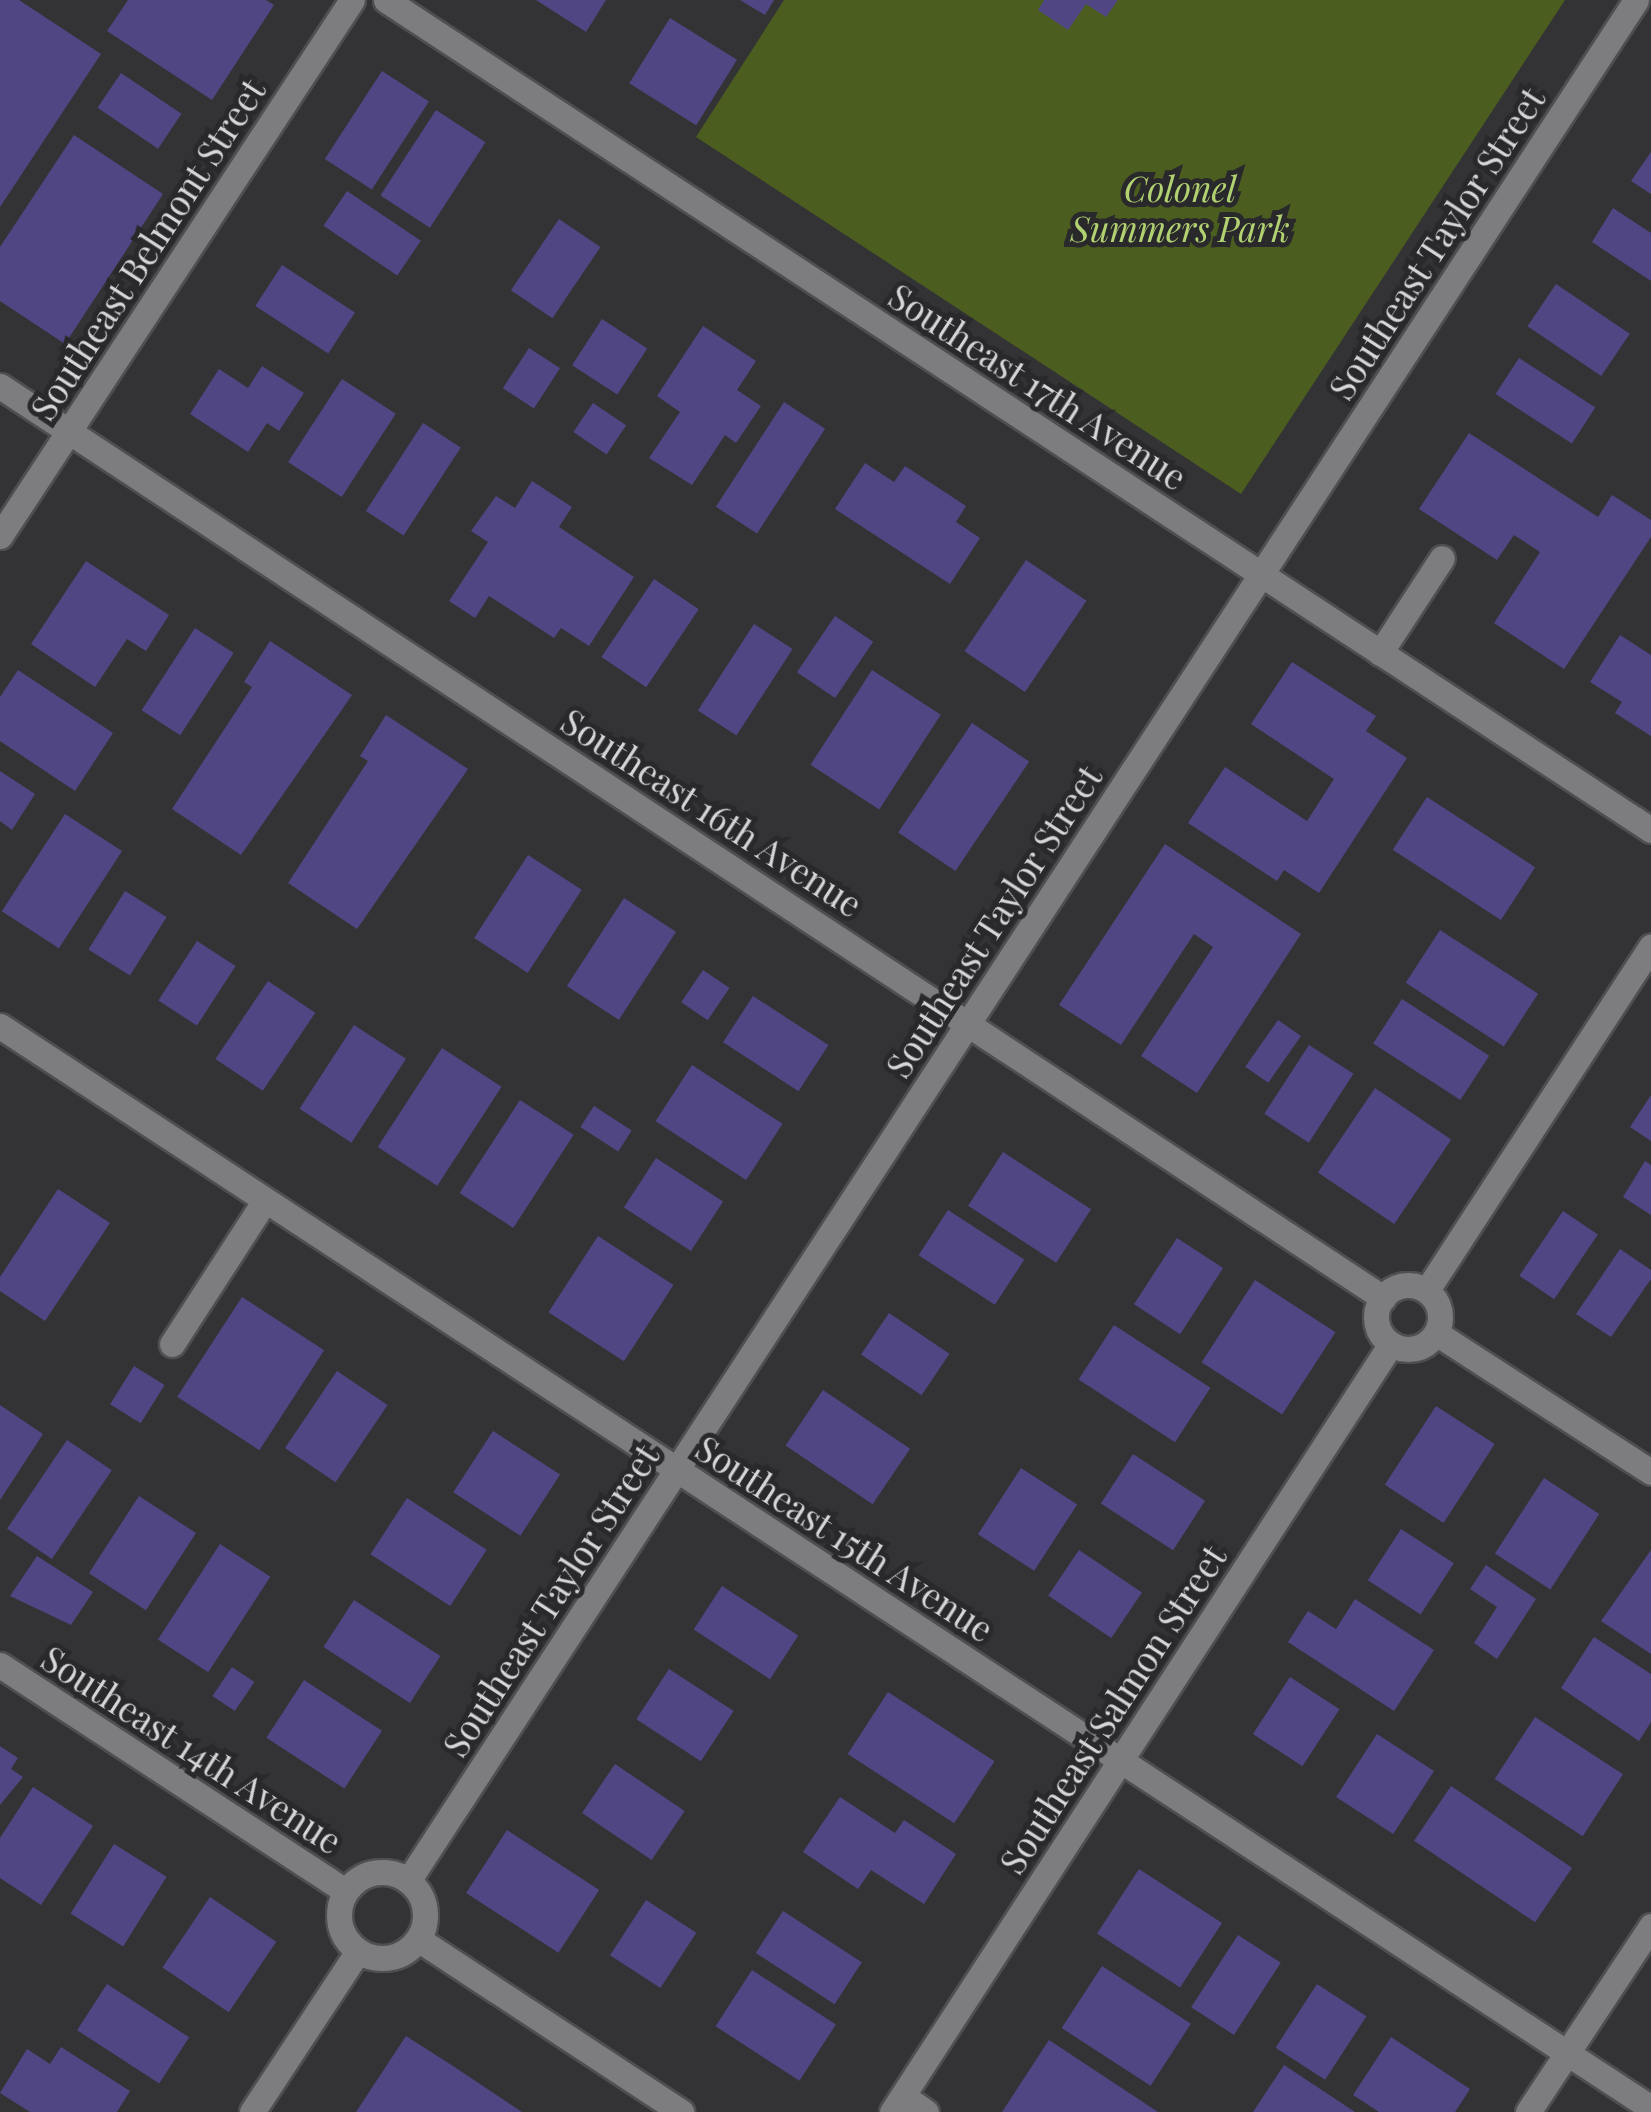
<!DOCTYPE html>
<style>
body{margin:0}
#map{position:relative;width:1651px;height:2112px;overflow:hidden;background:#333336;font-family:"Playfair Display",serif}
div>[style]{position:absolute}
.green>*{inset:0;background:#4b5d1f}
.building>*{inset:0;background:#504683;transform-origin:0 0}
.roads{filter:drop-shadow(2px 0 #4f4f51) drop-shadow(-2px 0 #4f4f51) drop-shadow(0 2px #4f4f51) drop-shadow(0 -2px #4f4f51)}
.service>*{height:25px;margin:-12.5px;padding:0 12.5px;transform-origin:12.5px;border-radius:12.5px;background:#7d7d80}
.minor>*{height:25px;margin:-12.5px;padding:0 12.5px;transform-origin:12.5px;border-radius:12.5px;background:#7d7d80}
.minor>.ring{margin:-12.5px;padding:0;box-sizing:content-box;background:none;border:25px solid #7d7d80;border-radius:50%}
.secondary>*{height:25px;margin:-12.5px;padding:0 12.5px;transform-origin:12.5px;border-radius:12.5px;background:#7d7d80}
span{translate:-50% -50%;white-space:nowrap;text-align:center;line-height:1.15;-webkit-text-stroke:10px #29292c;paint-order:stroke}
.park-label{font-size:35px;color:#b2d271;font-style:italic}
.street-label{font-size:35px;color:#d6d6d8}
</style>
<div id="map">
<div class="green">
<div style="clip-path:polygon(784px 0,1565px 0,1241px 494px,696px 137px)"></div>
</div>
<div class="building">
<div style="clip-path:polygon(0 0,19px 0,101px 54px,0 207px)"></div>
<div style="clip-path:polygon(128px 0,266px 0,274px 5px,212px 100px,107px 31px)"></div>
<div style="clip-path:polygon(536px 0,606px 0,586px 32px)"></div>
<div style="clip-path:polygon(740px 0,774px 0,765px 15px)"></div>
<div style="clip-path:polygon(1044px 0,1118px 0,1106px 17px,1086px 4px,1068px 30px,1038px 10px)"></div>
<div style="left:670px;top:18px;width:79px;height:77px;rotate:32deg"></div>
<div style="left:382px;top:71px;width:56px;height:105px;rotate:33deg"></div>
<div style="left:121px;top:73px;width:73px;height:42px;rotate:34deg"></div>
<div style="left:436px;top:110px;width:59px;height:102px;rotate:33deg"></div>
<div style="clip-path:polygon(74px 135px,163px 194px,65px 344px,0 301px,0 247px)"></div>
<div style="clip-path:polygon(1651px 152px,1651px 194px,1631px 181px)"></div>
<div style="left:347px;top:191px;width:89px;height:42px;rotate:34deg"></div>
<div style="clip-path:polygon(1613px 208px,1651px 233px,1651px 281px,1592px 242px)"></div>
<div style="left:559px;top:219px;width:50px;height:86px;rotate:34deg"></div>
<div style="left:282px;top:265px;width:87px;height:49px;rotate:33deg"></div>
<div style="left:1556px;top:284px;width:89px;height:51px;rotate:34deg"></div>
<div style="left:602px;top:319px;width:54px;height:55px;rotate:33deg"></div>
<div style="clip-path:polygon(703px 326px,756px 361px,737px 390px,761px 406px,736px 443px,725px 435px,692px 485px,649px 458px,680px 412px,657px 396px)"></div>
<div style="left:529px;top:348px;width:37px;height:48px;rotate:33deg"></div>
<div style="left:1519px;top:358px;width:91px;height:43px;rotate:33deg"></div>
<div style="clip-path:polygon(262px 366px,304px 393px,279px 431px,267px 423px,248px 452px,190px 414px,219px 369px,248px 388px)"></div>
<div style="left:342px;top:379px;width:64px;height:99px;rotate:33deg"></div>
<div style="left:784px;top:402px;width:49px;height:125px;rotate:33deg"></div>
<div style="left:593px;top:403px;width:40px;height:35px;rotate:34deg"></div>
<div style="left:423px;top:423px;width:45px;height:105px;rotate:33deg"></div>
<div style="clip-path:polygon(1469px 433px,1598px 517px,1612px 495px,1651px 520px,1651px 537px,1564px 669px,1494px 623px,1540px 552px,1514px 535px,1497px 560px,1419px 509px)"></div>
<div style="clip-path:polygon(865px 463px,894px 482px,905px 466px,966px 506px,956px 522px,980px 538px,950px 584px,835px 509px)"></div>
<div style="clip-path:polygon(532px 481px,572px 507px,559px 527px,634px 577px,589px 646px,561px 628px,554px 638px,489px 596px,475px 618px,449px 601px,488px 542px,471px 531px,496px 496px,515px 508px)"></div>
<div style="left:1026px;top:560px;width:73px;height:110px;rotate:34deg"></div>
<div style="clip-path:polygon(86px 561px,169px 615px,146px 651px,127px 639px,95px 687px,31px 644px)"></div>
<div style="left:654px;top:579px;width:54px;height:94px;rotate:34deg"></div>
<div style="left:835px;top:616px;width:46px;height:68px;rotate:34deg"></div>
<div style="left:754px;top:624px;width:46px;height:103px;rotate:33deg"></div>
<div style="left:195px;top:628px;width:46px;height:98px;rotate:33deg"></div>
<div style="clip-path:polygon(1620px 635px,1651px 655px,1651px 736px,1615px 713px,1622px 702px,1590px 682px)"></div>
<div style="clip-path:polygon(270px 641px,352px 695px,241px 855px,172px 809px,252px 687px,244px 682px)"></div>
<div style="clip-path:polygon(1292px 662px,1376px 716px,1366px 731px,1407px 758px,1319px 893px,1284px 870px,1277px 881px,1188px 823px,1225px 767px,1307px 821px,1334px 779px,1251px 724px)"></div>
<div style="clip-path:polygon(18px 670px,113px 733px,75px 791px,0 741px,0 697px)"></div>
<div style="left:872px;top:670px;width:82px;height:113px;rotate:33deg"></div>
<div style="clip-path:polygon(386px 715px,468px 769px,357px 929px,288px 883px,368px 761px,360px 756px)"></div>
<div style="left:972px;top:723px;width:69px;height:132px;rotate:34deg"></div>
<div style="clip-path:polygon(0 771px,35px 794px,12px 830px,0 821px)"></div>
<div style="left:1427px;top:797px;width:129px;height:63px;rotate:33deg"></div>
<div style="left:65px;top:814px;width:68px;height:116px;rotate:33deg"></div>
<div style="clip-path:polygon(1165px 844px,1301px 934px,1197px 1093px,1141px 1056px,1213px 947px,1194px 934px,1121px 1045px,1059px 1005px)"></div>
<div style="left:528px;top:855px;width:64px;height:99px;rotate:33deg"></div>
<div style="left:125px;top:891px;width:49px;height:69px;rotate:32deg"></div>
<div style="left:624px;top:898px;width:62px;height:105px;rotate:33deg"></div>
<div style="left:1440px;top:930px;width:117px;height:63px;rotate:33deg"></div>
<div style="left:197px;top:941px;width:46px;height:71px;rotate:33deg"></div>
<div style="left:703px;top:970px;width:32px;height:39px;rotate:34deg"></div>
<div style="left:268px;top:981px;width:57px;height:94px;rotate:34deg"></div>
<div style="left:753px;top:996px;width:90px;height:55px;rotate:33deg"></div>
<div style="left:1402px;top:999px;width:104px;height:53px;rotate:33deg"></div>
<div style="left:1278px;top:1020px;width:28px;height:57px;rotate:35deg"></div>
<div style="left:354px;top:1025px;width:62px;height:100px;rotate:33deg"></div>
<div style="left:1309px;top:1045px;width:53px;height:82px;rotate:33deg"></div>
<div style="left:442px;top:1048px;width:71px;height:118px;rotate:33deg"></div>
<div style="left:692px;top:1065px;width:108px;height:67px;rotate:33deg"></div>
<div style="left:1375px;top:1088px;width:92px;height:102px;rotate:34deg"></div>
<div style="clip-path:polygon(1651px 1095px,1651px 1141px,1630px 1127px)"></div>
<div style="left:520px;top:1100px;width:64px;height:111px;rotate:33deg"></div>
<div style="left:594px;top:1106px;width:45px;height:25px;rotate:33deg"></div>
<div style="left:1003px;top:1152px;width:105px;height:64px;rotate:33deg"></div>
<div style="left:656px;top:1158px;width:80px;height:59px;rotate:33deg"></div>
<div style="clip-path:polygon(1645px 1161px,1651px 1165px,1651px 1215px,1623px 1197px)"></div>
<div style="clip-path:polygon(58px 1189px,110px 1223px,45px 1321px,0 1291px,0 1277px)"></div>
<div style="left:948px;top:1210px;width:91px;height:54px;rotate:33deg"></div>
<div style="left:1563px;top:1211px;width:42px;height:78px;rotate:34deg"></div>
<div style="left:598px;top:1236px;width:90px;height:91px;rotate:33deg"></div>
<div style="left:1177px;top:1238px;width:55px;height:79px;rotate:33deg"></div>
<div style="clip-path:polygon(1620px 1249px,1651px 1270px,1651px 1279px,1611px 1337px,1576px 1314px)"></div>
<div style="left:1255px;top:1280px;width:96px;height:98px;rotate:33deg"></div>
<div style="left:242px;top:1297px;width:98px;height:119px;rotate:33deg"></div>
<div style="left:889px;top:1313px;width:73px;height:50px;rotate:34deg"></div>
<div style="left:1114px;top:1325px;width:115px;height:65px;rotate:33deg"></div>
<div style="left:134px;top:1366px;width:36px;height:45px;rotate:32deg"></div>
<div style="left:337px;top:1371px;width:61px;height:93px;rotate:34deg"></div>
<div style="left:823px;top:1390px;width:105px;height:67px;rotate:34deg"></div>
<div style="clip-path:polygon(0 1405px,43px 1434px,0 1500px)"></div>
<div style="left:1436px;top:1406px;width:70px;height:94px;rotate:33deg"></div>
<div style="left:493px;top:1431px;width:80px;height:73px;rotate:33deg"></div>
<div style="left:67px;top:1440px;width:54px;height:107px;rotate:34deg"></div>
<div style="left:1133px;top:1454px;width:86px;height:59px;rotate:33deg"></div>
<div style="left:1021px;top:1468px;width:67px;height:79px;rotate:33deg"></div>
<div style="left:1544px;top:1478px;width:66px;height:90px;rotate:33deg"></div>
<div style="left:139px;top:1496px;width:68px;height:92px;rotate:33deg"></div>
<div style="left:407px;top:1498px;width:95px;height:67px;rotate:33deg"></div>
<div style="left:1401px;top:1529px;width:63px;height:61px;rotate:33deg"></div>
<div style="left:220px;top:1544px;width:60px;height:114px;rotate:33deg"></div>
<div style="left:1079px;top:1550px;width:76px;height:55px;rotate:34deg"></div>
<div style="clip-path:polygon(1651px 1550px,1651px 1654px,1601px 1621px)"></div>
<div style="clip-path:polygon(37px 1556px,93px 1592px,71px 1625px,10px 1596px)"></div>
<div style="clip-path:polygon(1486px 1565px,1536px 1599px,1497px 1659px,1474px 1643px,1497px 1607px,1470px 1589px)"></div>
<div style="left:722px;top:1586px;width:91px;height:52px;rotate:33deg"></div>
<div style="clip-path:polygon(1355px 1599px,1434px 1650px,1394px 1711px,1288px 1642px,1308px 1611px,1336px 1629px)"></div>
<div style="left:354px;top:1600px;width:103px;height:56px;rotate:33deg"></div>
<div style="clip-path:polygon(1594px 1637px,1651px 1674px,1651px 1722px,1639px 1741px,1561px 1688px)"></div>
<div style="left:232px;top:1667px;width:27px;height:35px;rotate:34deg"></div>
<div style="left:669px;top:1669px;width:77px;height:60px;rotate:33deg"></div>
<div style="left:1290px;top:1677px;width:59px;height:68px;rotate:33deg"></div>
<div style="left:304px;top:1680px;width:93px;height:69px;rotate:33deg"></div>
<div style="left:888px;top:1692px;width:127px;height:74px;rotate:33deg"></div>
<div style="left:1535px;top:1717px;width:105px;height:74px;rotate:33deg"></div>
<div style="left:1377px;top:1734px;width:68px;height:75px;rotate:33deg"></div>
<div style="clip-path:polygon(0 1746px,18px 1758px,11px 1769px,23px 1777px,0 1805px)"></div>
<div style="left:615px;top:1764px;width:84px;height:59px;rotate:34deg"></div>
<div style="left:1451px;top:1786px;width:146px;height:66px;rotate:34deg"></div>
<div style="clip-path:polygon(33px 1787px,93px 1826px,41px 1905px,0 1878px,0 1838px)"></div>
<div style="clip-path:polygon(840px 1797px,895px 1833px,904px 1820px,956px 1854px,924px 1904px,871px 1870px,858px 1889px,803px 1852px)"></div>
<div style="left:507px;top:1830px;width:110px;height:75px;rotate:33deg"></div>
<div style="left:114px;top:1844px;width:62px;height:82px;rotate:32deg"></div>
<div style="left:1139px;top:1869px;width:99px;height:77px;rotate:33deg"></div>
<div style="left:210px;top:1897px;width:80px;height:85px;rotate:34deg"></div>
<div style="left:646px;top:1900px;width:60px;height:66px;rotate:33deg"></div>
<div style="left:783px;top:1911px;width:94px;height:50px;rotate:33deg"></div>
<div style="left:1238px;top:1935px;width:51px;height:86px;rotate:33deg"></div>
<div style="left:1102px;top:1966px;width:106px;height:74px;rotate:33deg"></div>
<div style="left:752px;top:1970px;width:100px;height:67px;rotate:33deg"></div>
<div style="left:107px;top:1984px;width:98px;height:55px;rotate:33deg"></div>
<div style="left:1317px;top:1984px;width:59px;height:76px;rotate:33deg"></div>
<div style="clip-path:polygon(406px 2036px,453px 2066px,522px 2112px,356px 2112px)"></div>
<div style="clip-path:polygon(1391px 2037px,1470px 2089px,1455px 2112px,1379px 2112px,1353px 2095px)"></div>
<div style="clip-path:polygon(1049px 2040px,1158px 2112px,1002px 2112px)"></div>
<div style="clip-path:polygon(61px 2047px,130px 2091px,117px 2112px,30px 2112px,0 2093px,27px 2049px,50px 2064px)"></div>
<div style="clip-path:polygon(1284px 2065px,1355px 2112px,1253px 2112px)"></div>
</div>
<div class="roads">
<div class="service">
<div style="left:1380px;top:653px;width:113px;rotate:-56.9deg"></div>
<div style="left:172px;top:1344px;width:171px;rotate:-57.1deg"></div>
<div style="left:903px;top:2096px;width:28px;rotate:35deg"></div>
</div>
<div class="minor">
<div style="left:386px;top:0;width:1513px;rotate:33.27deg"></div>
<div style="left:0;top:386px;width:1657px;rotate:33.4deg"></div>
<div style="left:0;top:1026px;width:1974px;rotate:33.24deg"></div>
<div class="ring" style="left:1376px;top:1285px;width:39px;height:39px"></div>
<div style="left:1427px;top:1290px;width:410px;rotate:-56.9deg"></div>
<div style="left:1436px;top:1333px;width:256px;rotate:32.9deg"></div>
<div style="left:0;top:1665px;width:413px;rotate:33.2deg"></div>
<div class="ring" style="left:339px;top:1872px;width:61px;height:61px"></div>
<div style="left:408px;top:1881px;width:2246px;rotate:-56.86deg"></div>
<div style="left:418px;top:1939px;width:315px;rotate:33.3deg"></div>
<div style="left:252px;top:2112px;width:193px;rotate:-56.6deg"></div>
<div style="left:892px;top:2112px;width:916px;rotate:-56.99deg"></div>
<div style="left:1528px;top:2112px;width:223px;rotate:-56.5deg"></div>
</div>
<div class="secondary">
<div style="left:0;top:536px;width:641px;rotate:-56.71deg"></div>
</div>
</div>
<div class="park-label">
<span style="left:1180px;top:208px">Colonel<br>Summers Park</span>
</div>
<div class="street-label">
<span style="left:1436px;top:243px;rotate:-57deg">Southeast Taylor Street</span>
<span style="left:147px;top:249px;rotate:-57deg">Southeast Belmont Street</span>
<span style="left:1038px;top:386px;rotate:33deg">Southeast 17th Avenue</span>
<span style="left:712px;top:812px;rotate:33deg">Southeast 16th Avenue</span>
<span style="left:993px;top:921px;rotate:-57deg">Southeast Taylor Street</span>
<span style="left:845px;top:1538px;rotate:33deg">Southeast 15th Avenue</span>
<span style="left:550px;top:1600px;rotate:-57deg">Southeast Taylor Street</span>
<span style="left:1112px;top:1709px;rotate:-57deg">Southeast Salmon Street</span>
<span style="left:192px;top:1749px;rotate:33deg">Southeast 14th Avenue</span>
</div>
</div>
